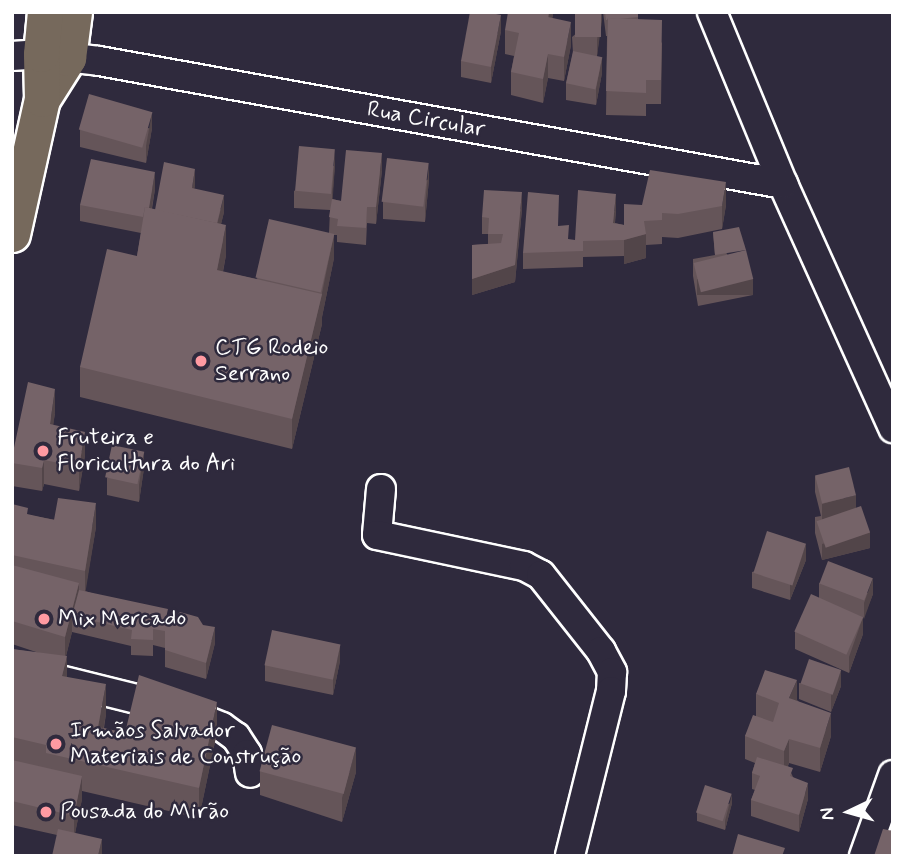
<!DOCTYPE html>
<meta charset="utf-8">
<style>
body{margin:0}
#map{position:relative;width:905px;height:868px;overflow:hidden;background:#2f2a3d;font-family:Mynerve,sans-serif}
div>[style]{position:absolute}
.roads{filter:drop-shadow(2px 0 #fff) drop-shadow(-2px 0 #fff) drop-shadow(0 2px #fff) drop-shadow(0 -2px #fff)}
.minor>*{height:28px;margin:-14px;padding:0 14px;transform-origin:14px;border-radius:14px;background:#2f2a3d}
.major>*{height:35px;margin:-17.5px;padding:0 17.5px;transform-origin:17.5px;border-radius:17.5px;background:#76695c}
.wall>*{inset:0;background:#655559}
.shaded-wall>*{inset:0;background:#524549;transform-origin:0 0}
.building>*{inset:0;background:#756368;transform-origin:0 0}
.dots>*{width:19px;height:19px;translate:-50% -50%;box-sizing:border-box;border:4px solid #2f2a3d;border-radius:50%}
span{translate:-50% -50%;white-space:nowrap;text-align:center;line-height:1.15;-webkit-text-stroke:5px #2f2a3d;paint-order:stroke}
.street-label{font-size:23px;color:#fff}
.poi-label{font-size:23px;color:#fff}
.left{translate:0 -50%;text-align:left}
.frame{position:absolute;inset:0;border:14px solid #fff;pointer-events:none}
.north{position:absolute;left:814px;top:777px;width:70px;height:70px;-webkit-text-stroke:5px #2f2a3d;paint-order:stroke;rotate:265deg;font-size:19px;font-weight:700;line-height:28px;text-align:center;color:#fff}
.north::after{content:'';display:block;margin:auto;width:24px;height:32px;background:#fff;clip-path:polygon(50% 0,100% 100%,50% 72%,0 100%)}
</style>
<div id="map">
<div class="roads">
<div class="minor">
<div style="left:712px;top:12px;width:186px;rotate:67.6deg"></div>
<div style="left:783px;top:184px;width:268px;rotate:65.7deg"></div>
<div style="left:12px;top:56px;width:29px;rotate:-4deg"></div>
<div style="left:41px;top:54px;width:58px;rotate:6.9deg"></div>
<div style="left:99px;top:61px;width:695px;rotate:10.19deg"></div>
<div style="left:381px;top:489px;width:46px;rotate:95deg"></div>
<div style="left:377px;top:535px;width:150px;rotate:11.9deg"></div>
<div style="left:524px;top:566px;width:19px;rotate:28deg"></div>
<div style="left:541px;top:575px;width:97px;rotate:51.7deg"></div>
<div style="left:601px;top:651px;width:24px;rotate:62deg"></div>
<div style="left:612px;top:672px;width:19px;rotate:93deg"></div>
<div style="left:611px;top:691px;width:170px;rotate:104deg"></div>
<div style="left:12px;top:668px;width:170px;rotate:14deg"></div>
<div style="left:177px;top:709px;width:48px;rotate:21.8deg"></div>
<div style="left:222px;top:727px;width:17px;rotate:36deg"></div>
<div style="left:236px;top:737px;width:20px;rotate:57deg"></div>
<div style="left:247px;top:754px;width:19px;rotate:81deg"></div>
<div style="left:864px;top:856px;width:86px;rotate:-70.3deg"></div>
</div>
<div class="major">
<div style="left:42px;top:99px;width:49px;rotate:-57.6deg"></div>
<div style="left:68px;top:58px;width:46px;rotate:-82.6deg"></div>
<div style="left:12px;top:234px;width:138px;rotate:-77.5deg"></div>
<div style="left:42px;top:99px;width:45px;rotate:-91.3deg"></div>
<div style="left:41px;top:54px;width:42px;rotate:-84.6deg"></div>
</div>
</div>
<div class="wall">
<div style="clip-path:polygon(553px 12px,552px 18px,571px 45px,564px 81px,548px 78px,543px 103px,511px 95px,511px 72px,514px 56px,505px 54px,505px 30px)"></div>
<div style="clip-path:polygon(602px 12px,597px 56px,602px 73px,596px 105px,566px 100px,566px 83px,573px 53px,572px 37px)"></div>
<div style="clip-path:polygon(603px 12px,638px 12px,638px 19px,662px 43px,661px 104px,646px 104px,646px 116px,606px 115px,607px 36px,606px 36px)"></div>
<div style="clip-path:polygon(501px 31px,491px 83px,461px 77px,461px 61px)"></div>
<div style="clip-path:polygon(152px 128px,146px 163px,80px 147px,80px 130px)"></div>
<div style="clip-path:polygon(335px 165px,332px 199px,341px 201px,382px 170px,376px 224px,367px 223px,366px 245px,337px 242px,337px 235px,334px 235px,334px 258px,322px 317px,322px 324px,292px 449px,80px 397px,80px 367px,137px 256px,141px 233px,80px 221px,80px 205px,155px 189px,152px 209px,155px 210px,195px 185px,194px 189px,224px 212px,221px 224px,226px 255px,223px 272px,256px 279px,329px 233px,330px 210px,294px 208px,294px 191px)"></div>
<div style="clip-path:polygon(429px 179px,425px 222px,383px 219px,383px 202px)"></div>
<div style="clip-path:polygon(642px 205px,726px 205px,722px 229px,678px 238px,662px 237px,662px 244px,646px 245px,646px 258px,624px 264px,624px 256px,583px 257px,583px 267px,523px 269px,523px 253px,559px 226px,569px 240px,575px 240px,616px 210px,615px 223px,624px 225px)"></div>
<div style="clip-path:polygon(522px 209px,515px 282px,472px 295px,472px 245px,488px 244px,488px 234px,482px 234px,482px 217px)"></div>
<div style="clip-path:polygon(713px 232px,753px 295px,698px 306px,693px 276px,693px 259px,715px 255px)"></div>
<div style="clip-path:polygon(55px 413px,53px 425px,85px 455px,79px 491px,44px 484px,42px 491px,12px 486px,12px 457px)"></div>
<div style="clip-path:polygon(144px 468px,139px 502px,107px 495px,107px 478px)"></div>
<div style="clip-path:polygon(815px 476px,856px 508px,870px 548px,822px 560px,815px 533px,815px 517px,821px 516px,815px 492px)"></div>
<div style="clip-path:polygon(12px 504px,28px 515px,96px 527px,85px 591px,168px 618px,215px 643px,206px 679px,165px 667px,165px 648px,153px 645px,153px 656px,131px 655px,131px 646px,72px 632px,66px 656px,67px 677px,106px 714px,104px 728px,125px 733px,217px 732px,199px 818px,82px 791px,82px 799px,75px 833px,57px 835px,12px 825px,12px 649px,39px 653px,12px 644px)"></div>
<div style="clip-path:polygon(806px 560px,790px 600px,752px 588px,752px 572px)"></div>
<div style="clip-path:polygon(819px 583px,873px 594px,863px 619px,863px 634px,849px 673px,795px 649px,795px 632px,819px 598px)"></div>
<div style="clip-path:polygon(340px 661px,333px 695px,265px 681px,265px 665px)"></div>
<div style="clip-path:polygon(799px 683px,841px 686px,831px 712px,799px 699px)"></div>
<div style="clip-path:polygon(756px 694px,797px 700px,831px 736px,820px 772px,789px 763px,788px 766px,793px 777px,808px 799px,799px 832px,751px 816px,751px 800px,755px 790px,752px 789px,752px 773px,755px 763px,745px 759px,745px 736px,756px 716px)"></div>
<div style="clip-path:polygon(260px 771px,356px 772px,342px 822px,260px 795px)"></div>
<div style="clip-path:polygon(732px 803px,725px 830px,697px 821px,697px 813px)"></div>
</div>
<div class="shaded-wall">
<div style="clip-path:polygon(549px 12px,553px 12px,553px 16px,548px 40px)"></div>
<div style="clip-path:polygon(601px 12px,602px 12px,602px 21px,597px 56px,597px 40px)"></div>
<div style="clip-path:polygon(501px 15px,501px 31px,491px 83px,491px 67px)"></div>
<div style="clip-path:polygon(571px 22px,571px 45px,564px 81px,564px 57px)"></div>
<div style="clip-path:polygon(548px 54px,548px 78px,543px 103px,543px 79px)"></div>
<div style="clip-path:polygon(602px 57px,602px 73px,596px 105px,596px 89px)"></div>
<div style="clip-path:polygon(152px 112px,152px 128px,146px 163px,146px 146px)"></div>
<div style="clip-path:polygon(335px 149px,335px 165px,332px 210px,332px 194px)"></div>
<div style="clip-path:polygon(382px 153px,382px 170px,376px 224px,376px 207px)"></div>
<div style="clip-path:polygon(429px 163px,429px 179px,425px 222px,425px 206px)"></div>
<div style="clip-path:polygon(195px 169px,195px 185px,192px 204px,192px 188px)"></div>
<div style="clip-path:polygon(155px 172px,155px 189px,147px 234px,147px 217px)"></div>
<div style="clip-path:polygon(726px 182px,726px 205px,722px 229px,722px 206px)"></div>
<div style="clip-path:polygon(522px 192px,522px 209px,515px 282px,472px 295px,472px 279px,515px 265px)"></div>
<div style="clip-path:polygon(616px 194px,616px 210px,613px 240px,613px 223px)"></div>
<div style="clip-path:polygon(224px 195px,224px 212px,217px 241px,217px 225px)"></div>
<div style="clip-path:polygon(226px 225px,226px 255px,217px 300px,217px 270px)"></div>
<div style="clip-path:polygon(334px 234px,334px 258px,322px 317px,322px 293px)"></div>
<div style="clip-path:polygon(646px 234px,646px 258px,624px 264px,624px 240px)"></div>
<div style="left:753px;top:279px;width:16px;height:56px;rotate:90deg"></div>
<div style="clip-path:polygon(322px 294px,322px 324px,292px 449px,292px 419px)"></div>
<div style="clip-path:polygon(55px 389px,55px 413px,50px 447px,50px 424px)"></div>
<div style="clip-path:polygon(85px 432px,85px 455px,79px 491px,79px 467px)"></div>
<div style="clip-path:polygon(144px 452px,144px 468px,139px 502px,139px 485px)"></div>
<div style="clip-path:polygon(44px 460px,44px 484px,42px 491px,42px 468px)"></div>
<div style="clip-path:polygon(856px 495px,856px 511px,822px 520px,822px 504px)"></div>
<div style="clip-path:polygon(96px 503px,96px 527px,85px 595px,85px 571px)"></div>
<div style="clip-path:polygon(870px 532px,870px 548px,822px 560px,822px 544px)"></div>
<div style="clip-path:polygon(806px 544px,806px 560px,790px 600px,790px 584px)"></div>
<div style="clip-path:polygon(873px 578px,873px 594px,864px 619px,864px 603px)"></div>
<div style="clip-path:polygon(79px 583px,79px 606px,72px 616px,72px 632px,65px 660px,65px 637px)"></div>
<div style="clip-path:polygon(863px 617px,863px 634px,849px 673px,849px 657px)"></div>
<div style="clip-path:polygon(215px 627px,215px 643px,206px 679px,206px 663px)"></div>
<div style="clip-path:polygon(340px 645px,340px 661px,333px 695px,333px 678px)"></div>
<div style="clip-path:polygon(67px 656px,67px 686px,62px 676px)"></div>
<div style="clip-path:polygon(841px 670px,841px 686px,831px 712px,831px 696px)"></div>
<div style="clip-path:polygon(797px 680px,797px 703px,789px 698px)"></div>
<div style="clip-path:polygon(106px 684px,106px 714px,98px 757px,98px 727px)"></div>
<div style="clip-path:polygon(217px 702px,217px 732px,199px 818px,199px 788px)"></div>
<div style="clip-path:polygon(831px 713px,831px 736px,820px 772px,820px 748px)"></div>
<div style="clip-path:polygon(789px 739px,789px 763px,784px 775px,784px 751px)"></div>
<div style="clip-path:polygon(356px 748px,356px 772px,342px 822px,342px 798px)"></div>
<div style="clip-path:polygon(82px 776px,82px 799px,74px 839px,74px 816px)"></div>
<div style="clip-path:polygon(808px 783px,808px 799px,799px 832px,799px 815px)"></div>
<div style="clip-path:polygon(732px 794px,732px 803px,725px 830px,725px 821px)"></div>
<div style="clip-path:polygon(102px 839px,102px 855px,98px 856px)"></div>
</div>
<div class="building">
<div style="clip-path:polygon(470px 12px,486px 12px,501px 15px,491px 67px,461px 61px)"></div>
<div style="clip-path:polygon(508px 12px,549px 12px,548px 17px,571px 22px,564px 57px,548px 54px,543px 79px,511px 72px,519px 33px,505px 30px)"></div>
<div style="left:575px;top:12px;width:26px;height:25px"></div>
<div style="clip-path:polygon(605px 12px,638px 12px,638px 17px,618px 19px,608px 18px,607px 20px,606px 20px)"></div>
<div style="clip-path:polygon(608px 18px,662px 20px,661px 80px,646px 80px,646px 93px,606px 91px)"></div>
<div style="left:573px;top:51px;width:30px;height:33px;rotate:12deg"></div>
<div style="left:89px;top:94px;width:66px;height:37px;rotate:16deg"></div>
<div style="left:299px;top:146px;width:36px;height:45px;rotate:5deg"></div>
<div style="clip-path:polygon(346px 150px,382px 153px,376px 207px,367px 207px,366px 228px,337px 226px,338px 219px,329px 217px,332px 199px,341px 201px)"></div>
<div style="left:387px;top:158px;width:42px;height:44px;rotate:7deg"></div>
<div style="clip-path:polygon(91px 159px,155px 172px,149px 208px,145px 207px,143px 217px,80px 205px)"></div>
<div style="clip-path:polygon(164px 162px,195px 169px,192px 188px,224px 195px,217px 223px,155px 210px)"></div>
<div style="clip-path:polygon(650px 170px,726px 182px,722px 206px,678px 214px,662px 213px,662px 220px,644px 221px,646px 234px,624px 240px,624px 204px,642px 205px)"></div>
<div style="clip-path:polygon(484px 190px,522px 192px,515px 265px,472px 279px,472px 245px,501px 243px,503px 234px,488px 234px,489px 218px,482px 217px)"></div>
<div style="clip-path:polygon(578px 190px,616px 194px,613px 223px,624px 225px,624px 240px,583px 241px,583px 251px,523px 253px,528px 192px,559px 195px,558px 226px,569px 225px,568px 239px,575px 240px)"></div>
<div style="clip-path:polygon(145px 207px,226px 225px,217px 270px,322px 294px,292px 419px,80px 367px,107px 249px,137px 256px)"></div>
<div style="left:269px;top:219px;width:67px;height:60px;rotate:13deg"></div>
<div style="clip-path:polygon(739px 227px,746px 250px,715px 255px,713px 232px)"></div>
<div style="left:746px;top:250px;width:30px;height:54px;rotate:76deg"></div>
<div style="clip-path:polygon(28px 382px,55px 389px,50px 424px,85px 432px,79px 467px,44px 460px,42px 468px,12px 463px,12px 457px)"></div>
<div style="left:112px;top:445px;width:33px;height:33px;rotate:12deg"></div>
<div style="left:849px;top:467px;width:29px;height:35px;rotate:76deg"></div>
<div style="clip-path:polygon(58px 498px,96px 503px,85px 571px,12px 555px,12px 504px,28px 508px,27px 514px,54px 520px)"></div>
<div style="left:861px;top:506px;width:28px;height:47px;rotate:71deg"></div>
<div style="left:767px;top:531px;width:41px;height:44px;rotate:18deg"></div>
<div style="left:828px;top:561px;width:48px;height:24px;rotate:21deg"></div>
<div style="clip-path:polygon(12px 565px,79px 583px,65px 637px,12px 621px)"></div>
<div style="clip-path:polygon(79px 590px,168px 609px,166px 618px,175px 618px,180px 612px,198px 617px,203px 625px,215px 627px,206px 663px,165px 650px,165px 631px,153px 629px,153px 640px,131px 639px,132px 630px,72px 616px)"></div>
<div style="left:811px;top:594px;width:57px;height:41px;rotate:24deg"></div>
<div style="left:272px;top:630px;width:70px;height:36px;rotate:12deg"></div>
<div style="clip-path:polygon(12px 649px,67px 656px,62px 676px,106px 684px,98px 727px,125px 733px,139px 675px,217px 702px,199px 788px,46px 753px,46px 745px,12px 737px)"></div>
<div style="left:809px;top:659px;width:34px;height:26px;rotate:19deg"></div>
<div style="clip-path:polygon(765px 670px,797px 680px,789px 698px,831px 713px,820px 748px,789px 739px,784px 751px,745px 736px,753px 715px,773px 722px,779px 703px,756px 694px)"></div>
<div style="left:272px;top:725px;width:87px;height:48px;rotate:15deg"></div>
<div style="clip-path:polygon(757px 757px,793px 768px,790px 776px,808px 783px,799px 815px,751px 800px,760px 776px,752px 773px)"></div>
<div style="clip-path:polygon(12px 760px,82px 776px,74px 816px,12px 801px)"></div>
<div style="left:705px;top:785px;width:28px;height:29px;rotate:18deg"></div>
<div style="clip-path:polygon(58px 829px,102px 839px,98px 856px,52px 856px)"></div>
<div style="clip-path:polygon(883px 829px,893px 831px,893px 856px,874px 856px)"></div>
<div style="clip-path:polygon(738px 834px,785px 848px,782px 856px,732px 856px)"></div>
</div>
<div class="dots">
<div style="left:201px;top:361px;background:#ff9aa2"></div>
<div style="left:43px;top:451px;background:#ff9aa2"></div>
<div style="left:44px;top:619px;background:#ff9aa2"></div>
<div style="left:56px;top:744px;background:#ff9aa2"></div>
<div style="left:46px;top:812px;background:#ff9aa2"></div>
</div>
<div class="street-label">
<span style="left:426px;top:120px;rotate:10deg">Rua Circular</span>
</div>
<div class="poi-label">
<span class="left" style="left:215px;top:361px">CTG Rodeio<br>Serrano</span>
<span class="left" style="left:57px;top:451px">Fruteira e<br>Floricultura do Ari</span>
<span class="left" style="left:58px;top:619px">Mix Mercado</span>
<span class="left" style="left:70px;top:744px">Irmãos Salvador<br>Materiais de Construção</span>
<span class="left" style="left:60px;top:812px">Pousada do Mirão</span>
</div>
<div class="frame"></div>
<div class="north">N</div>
</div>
